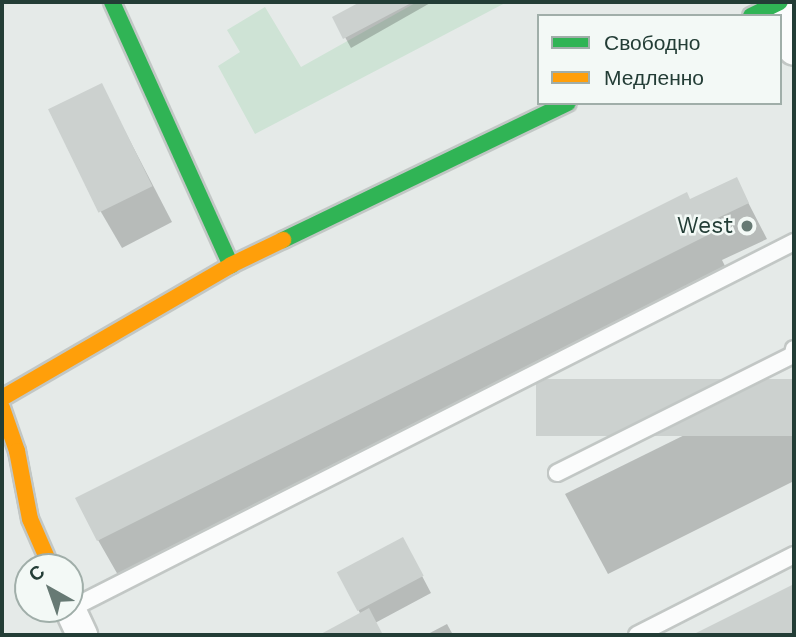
<!DOCTYPE html>
<meta charset="utf-8">
<style>
body{margin:0}
#map{position:relative;width:796px;height:637px;overflow:hidden;background:#e5eae8;font-family:"Work Sans",sans-serif}
div>[style]{position:absolute}
.green>*{inset:0;background:#cee3d5}
.shadow>*{inset:0;background:#0003}
.building>*{inset:0;background:#ccd1cf;transform-origin:0 0}
.roads{filter:drop-shadow(2px 0 #c2c7c5) drop-shadow(-2px 0 #c2c7c5) drop-shadow(0 2px #c2c7c5) drop-shadow(0 -2px #c2c7c5)}
.lane>*{height:16px;margin:-8px;padding:0 8px;transform-origin:8px;border-radius:8px;background:#fbfcfc}
.street>*{height:30px;margin:-15px;padding:0 15px;transform-origin:15px;border-radius:15px;background:#fbfcfc}
.fast>*{height:16px;margin:-8px;padding:0 8px;transform-origin:8px;border-radius:8px;background:#30b455}
.slow>*{height:16px;margin:-8px;padding:0 8px;transform-origin:8px;border-radius:8px;background:#ff9f0a}
.dots>*{width:19px;height:19px;translate:-50% -50%;box-sizing:border-box;border:4px solid #f3f9f6;border-radius:50%}
span{translate:-50% -50%;white-space:nowrap;text-align:center;line-height:1.15;-webkit-text-stroke:5px #f3f9f6;paint-order:stroke}
.poi-label{font-size:23px;color:#233d36}
.right{translate:-100% -50%;text-align:right}
.frame{position:absolute;inset:0;border:4px solid #233d36;pointer-events:none}
.legend{position:absolute;left:537px;top:14px;width:245px;height:91px;box-sizing:border-box;background:#f3f9f6;border:2px solid #a0aea9;margin:0;padding:9px 12px;list-style:none;font-size:21px;color:#233d36}
.legend li{display:flex;align-items:center;gap:14px;height:35px}
.legend b{width:35px;border:2px solid #a0aea9}
.north{position:absolute;left:14px;top:553px;width:70px;height:70px;box-sizing:border-box;background:#f3f9f6;border:2px solid #a0aea9;border-radius:50%;rotate:320deg;font-size:19px;font-weight:700;line-height:28px;text-align:center;color:#233d36}
.north::after{content:'';display:block;margin:auto;width:24px;height:32px;background:#677a74;clip-path:polygon(50% 0,100% 100%,50% 72%,0 100%)}
</style>
<div id="map">
<div class="green">
<div style="clip-path:polygon(417px 2px,507px 2px,255px 134px,218px 66px,240px 52px,227px 30px,265px 7px,301px 67px)"></div>
</div>
<div class="shadow">
<div style="clip-path:polygon(364px 2px,432px 2px,351px 48px,334px 17px)"></div>
<div style="clip-path:polygon(101px 85px,172px 222px,122px 248px,101px 212px)"></div>
<div style="clip-path:polygon(736px 179px,767px 239px,722px 260px,727px 270px,118px 575px,98px 540px,690px 201px)"></div>
<div style="clip-path:polygon(794px 381px,794px 481px,608px 574px,565px 494px)"></div>
<div style="clip-path:polygon(411px 555px,431px 593px,375px 623px,382px 635px,323px 635px,361px 615px,339px 573px)"></div>
<div style="clip-path:polygon(794px 586px,794px 635px,696px 635px)"></div>
<div style="clip-path:polygon(447px 624px,453px 635px,426px 635px)"></div>
</div>
<div class="building">
<div style="clip-path:polygon(360px 2px,413px 2px,343px 39px,332px 17px)"></div>
<div style="left:102px;top:83px;width:115px;height:60px;rotate:64deg"></div>
<div style="clip-path:polygon(737px 177px,749px 203px,703px 225px,708px 235px,97px 541px,75px 498px,687px 192px,690px 199px)"></div>
<div style="left:794px;top:379px;width:57px;height:258px;rotate:90deg"></div>
<div style="left:403px;top:537px;width:44px;height:75px;rotate:62deg"></div>
<div style="clip-path:polygon(794px 584px,794px 635px,692px 635px)"></div>
<div style="clip-path:polygon(369px 608px,383px 635px,319px 635px)"></div>
</div>
<div class="roads">
<div class="lane">
<div style="left:557px;top:473px;width:264px;rotate:-26.6deg"></div>
<div style="left:793px;top:355px;width:6px;rotate:-81deg"></div>
<div style="left:70px;top:609px;width:812px;rotate:-26.88deg"></div>
<div style="left:637px;top:635px;width:176px;rotate:-27deg"></div>
</div>
<div class="street">
<div style="left:779px;top:3px;width:49px;rotate:72.3deg"></div>
<div style="left:70px;top:609px;width:29px;rotate:65deg"></div>
</div>
<div class="fast">
<div style="left:112px;top:2px;width:289px;rotate:65.7deg"></div>
<div style="left:751px;top:16px;width:32px;rotate:-26deg"></div>
<div style="left:283px;top:240px;width:316px;rotate:-25.7deg"></div>
</div>
<div class="slow">
<div style="left:2px;top:398px;width:265px;rotate:-30.1deg"></div>
<div style="left:231px;top:265px;width:58px;rotate:-25.7deg"></div>
<div style="left:2px;top:408px;width:46px;rotate:70.8deg"></div>
<div style="left:17px;top:451px;width:69px;rotate:79.2deg"></div>
<div style="left:30px;top:519px;width:52px;rotate:66.4deg"></div>
</div>
</div>
<div class="dots">
<div style="left:747px;top:226px;background:#677a74"></div>
</div>
<div class="poi-label">
<span class="right" style="left:733px;top:226px">West</span>
</div>
<div class="frame"></div>
<ul class="legend">
<li><b style="height:9px;background:#30b455"></b>Свободно</li>
<li><b style="height:9px;background:#ff9f0a"></b>Медленно</li>
</ul>
<div class="north">С</div>
</div>
